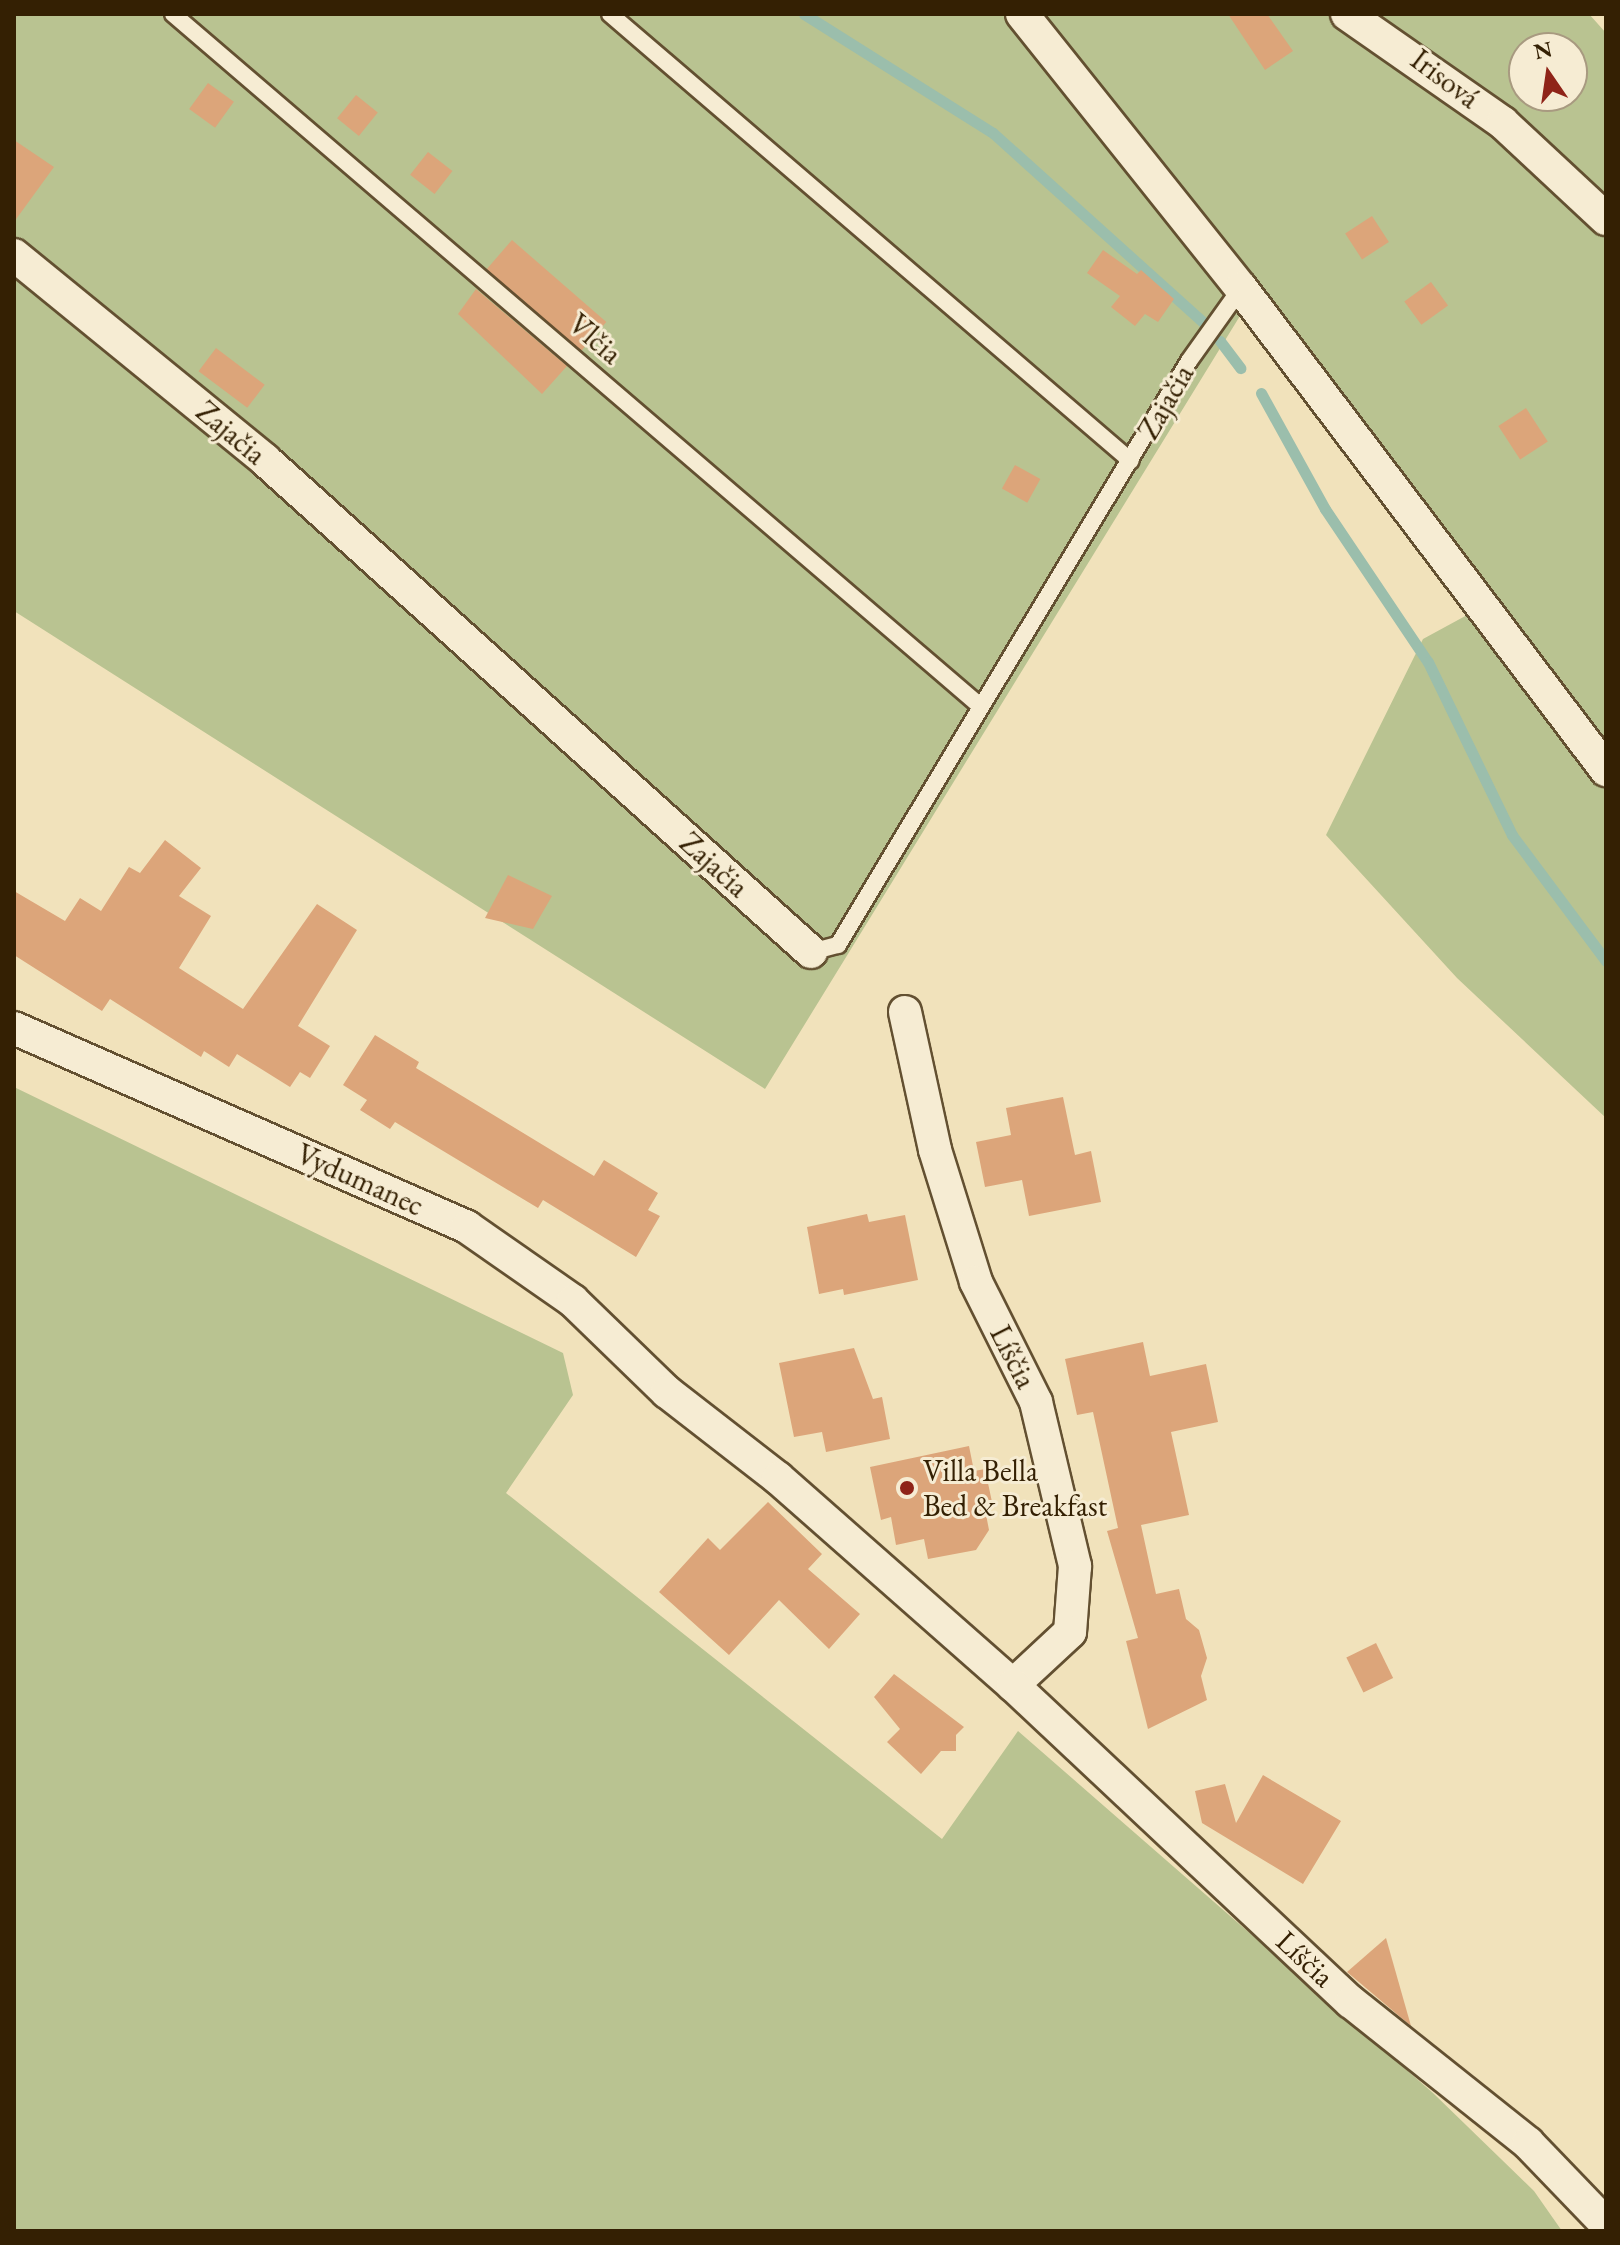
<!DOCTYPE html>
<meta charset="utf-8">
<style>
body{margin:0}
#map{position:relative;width:1620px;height:2245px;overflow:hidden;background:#f1e2bb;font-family:"EB Garamond",serif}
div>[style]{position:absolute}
.green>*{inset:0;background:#b9c391}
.stream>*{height:11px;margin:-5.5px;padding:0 5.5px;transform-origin:5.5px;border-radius:5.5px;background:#9bbeac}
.building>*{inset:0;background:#dca57a;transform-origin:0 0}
.roads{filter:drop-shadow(2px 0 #635031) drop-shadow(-2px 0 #635031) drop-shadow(0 2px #635031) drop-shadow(0 -2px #635031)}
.service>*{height:16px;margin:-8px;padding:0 8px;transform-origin:8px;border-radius:8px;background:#f6ecd3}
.minor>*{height:32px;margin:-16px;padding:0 16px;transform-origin:16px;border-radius:16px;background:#f6ecd3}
.dots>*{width:22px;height:22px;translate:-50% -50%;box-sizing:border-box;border:4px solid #f6ecd3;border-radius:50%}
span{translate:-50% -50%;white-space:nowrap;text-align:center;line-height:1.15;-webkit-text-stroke:6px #f6ecd3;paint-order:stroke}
.street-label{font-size:30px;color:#342003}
.poi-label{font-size:30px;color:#342003}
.left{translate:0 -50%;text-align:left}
.frame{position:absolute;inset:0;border:16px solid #342003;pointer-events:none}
.north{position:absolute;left:1508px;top:32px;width:80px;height:80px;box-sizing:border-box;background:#f6ecd3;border:2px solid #a89a80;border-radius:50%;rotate:347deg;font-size:22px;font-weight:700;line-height:32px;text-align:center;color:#342003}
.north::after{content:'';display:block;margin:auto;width:28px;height:36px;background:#8f2418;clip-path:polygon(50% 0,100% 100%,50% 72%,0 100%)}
</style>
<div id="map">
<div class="green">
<div style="clip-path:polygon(evenodd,14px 14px,1589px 14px,1606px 33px,1606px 1118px,1457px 978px,1326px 835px,1423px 639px,1480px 608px,1251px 298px,765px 1089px,14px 611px,14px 14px,1524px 48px,1572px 48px,1572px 96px,1524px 96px,1524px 48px)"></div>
<div style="clip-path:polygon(14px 1087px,563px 1353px,573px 1395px,506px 1493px,942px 1839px,1018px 1731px,1433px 2093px,1534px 2191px,1562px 2231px,14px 2231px)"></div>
</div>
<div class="stream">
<div style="left:804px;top:14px;width:223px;rotate:32.2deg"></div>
<div style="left:993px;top:133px;width:283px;rotate:42deg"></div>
<div style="left:1220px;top:341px;width:34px;rotate:53deg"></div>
<div style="left:1261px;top:393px;width:132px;rotate:61.1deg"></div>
<div style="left:1325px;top:509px;width:184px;rotate:56.1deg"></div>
<div style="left:1428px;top:662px;width:192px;rotate:64.1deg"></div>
<div style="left:1512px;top:835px;width:157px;rotate:53.3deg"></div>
</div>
<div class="building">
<div style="clip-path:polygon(1228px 14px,1267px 14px,1293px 51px,1265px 70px)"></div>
<div style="left:208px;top:83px;width:32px;height:32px;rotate:36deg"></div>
<div style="left:356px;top:95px;width:28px;height:30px;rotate:39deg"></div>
<div style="clip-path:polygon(14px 140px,54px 167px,14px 222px)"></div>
<div style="left:428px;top:152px;width:31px;height:29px;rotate:38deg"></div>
<div style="left:1372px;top:216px;width:31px;height:32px;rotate:57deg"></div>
<div style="left:512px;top:240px;width:125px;height:39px;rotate:41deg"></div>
<div style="clip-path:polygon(1103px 250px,1137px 274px,1141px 270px,1174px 299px,1158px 322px,1145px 314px,1135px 326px,1111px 307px,1120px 296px,1087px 273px)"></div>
<div style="left:1431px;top:282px;width:29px;height:33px;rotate:54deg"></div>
<div style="clip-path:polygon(476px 289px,567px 366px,542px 394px,458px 314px)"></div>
<div style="left:216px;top:348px;width:61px;height:29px;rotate:37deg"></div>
<div style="left:1526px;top:408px;width:40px;height:33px;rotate:57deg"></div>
<div style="left:1015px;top:465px;width:29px;height:27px;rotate:29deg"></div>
<div style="clip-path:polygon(165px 840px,201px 868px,179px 896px,211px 916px,179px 968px,243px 1009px,317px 904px,357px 930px,298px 1026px,330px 1046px,310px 1078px,300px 1072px,290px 1087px,237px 1054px,229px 1067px,204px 1051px,201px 1057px,110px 999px,102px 1011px,14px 955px,14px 891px,65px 921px,80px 898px,101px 911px,129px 867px,140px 873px)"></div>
<div style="clip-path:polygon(508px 875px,552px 896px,533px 929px,485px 918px)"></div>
<div style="clip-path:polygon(375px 1035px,419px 1062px,416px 1068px,594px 1176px,604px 1160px,658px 1193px,648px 1210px,660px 1216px,636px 1257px,543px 1200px,538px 1208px,395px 1122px,390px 1129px,360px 1110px,367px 1100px,343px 1085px)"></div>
<div style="clip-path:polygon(1063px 1097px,1075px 1155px,1091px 1151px,1101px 1202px,1029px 1216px,1022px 1180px,985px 1187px,976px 1142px,1011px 1135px,1006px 1108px)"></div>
<div style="clip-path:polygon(867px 1214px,869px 1222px,905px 1215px,918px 1280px,844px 1295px,843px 1289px,819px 1294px,807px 1227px)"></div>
<div style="clip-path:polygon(1143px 1342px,1150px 1376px,1206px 1364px,1218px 1422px,1171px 1432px,1189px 1515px,1141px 1525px,1156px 1594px,1179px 1589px,1186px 1619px,1199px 1630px,1207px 1658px,1201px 1676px,1207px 1700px,1148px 1729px,1126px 1641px,1138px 1638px,1107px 1531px,1118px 1528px,1093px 1412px,1077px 1415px,1065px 1359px)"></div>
<div style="clip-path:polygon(854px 1348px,873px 1399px,882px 1397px,890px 1439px,826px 1452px,822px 1432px,794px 1437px,779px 1363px)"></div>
<div style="clip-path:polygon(969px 1446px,974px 1471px,985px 1469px,992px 1502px,984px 1504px,989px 1530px,976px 1550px,928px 1559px,924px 1539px,896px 1545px,891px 1517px,881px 1520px,870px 1467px)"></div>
<div style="clip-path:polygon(768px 1502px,822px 1554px,808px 1569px,860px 1614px,829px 1649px,779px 1600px,729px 1655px,659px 1592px,708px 1538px,720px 1550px)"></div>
<div style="left:1376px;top:1643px;width:39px;height:33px;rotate:64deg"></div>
<div style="clip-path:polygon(894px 1674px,964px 1727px,956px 1735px,956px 1751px,941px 1751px,921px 1774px,887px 1742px,900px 1729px,874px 1697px)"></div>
<div style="clip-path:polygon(1263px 1775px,1341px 1821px,1303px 1884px,1202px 1823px,1195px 1791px,1225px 1784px,1236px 1823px)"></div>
<div style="clip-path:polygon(1386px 1938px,1411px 2026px,1347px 1972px)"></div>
</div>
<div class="roads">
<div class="service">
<div style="left:173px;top:14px;width:1063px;rotate:40.61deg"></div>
<div style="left:610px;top:14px;width:686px;rotate:40.63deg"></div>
<div style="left:811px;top:952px;width:28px;rotate:-15deg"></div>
<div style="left:838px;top:945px;width:681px;rotate:-58.99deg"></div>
<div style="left:1189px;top:361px;width:90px;rotate:-54.5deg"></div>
</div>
<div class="minor">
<div style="left:1022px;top:14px;width:351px;rotate:51.4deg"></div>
<div style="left:1241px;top:288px;width:605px;rotate:52.86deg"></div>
<div style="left:1347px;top:14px;width:190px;rotate:34.9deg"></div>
<div style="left:1503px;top:123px;width:141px;rotate:43deg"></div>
<div style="left:14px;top:255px;width:324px;rotate:39.2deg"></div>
<div style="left:265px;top:460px;width:735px;rotate:42.02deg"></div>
<div style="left:905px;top:1012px;width:141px;rotate:77.7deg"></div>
<div style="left:935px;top:1150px;width:138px;rotate:72.7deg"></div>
<div style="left:976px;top:1282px;width:134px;rotate:63.4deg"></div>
<div style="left:1036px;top:1402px;width:169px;rotate:76.6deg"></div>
<div style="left:1075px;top:1566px;width:66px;rotate:94.3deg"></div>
<div style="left:1070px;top:1632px;width:78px;rotate:137.1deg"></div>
<div style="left:14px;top:1028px;width:495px;rotate:23.7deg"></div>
<div style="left:467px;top:1227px;width:129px;rotate:34.9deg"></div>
<div style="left:573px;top:1301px;width:131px;rotate:44.1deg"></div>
<div style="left:667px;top:1392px;width:140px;rotate:37.8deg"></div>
<div style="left:778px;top:1478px;width:313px;rotate:41.4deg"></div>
<div style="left:1013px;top:1685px;width:463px;rotate:43.2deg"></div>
<div style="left:1351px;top:2002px;width:226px;rotate:38.5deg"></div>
<div style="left:1528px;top:2143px;width:112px;rotate:46.1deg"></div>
</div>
</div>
<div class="dots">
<div style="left:907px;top:1488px;background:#8f2418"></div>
</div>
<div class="street-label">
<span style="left:1445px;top:79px;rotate:37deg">Irisová</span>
<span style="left:595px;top:339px;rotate:41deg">Vlčia</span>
<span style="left:1166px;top:402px;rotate:-60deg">Zajačia</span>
<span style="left:231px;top:433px;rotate:40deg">Zajačia</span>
<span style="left:714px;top:865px;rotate:42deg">Zajačia</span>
<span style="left:360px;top:1180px;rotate:24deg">Vydumanec</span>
<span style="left:1013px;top:1357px;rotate:63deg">Líščia</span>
<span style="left:1305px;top:1959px;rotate:43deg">Líščia</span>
</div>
<div class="poi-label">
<span class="left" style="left:923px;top:1488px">Villa Bella<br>Bed &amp; Breakfast</span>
</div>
<div class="frame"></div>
<div class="north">N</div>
</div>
